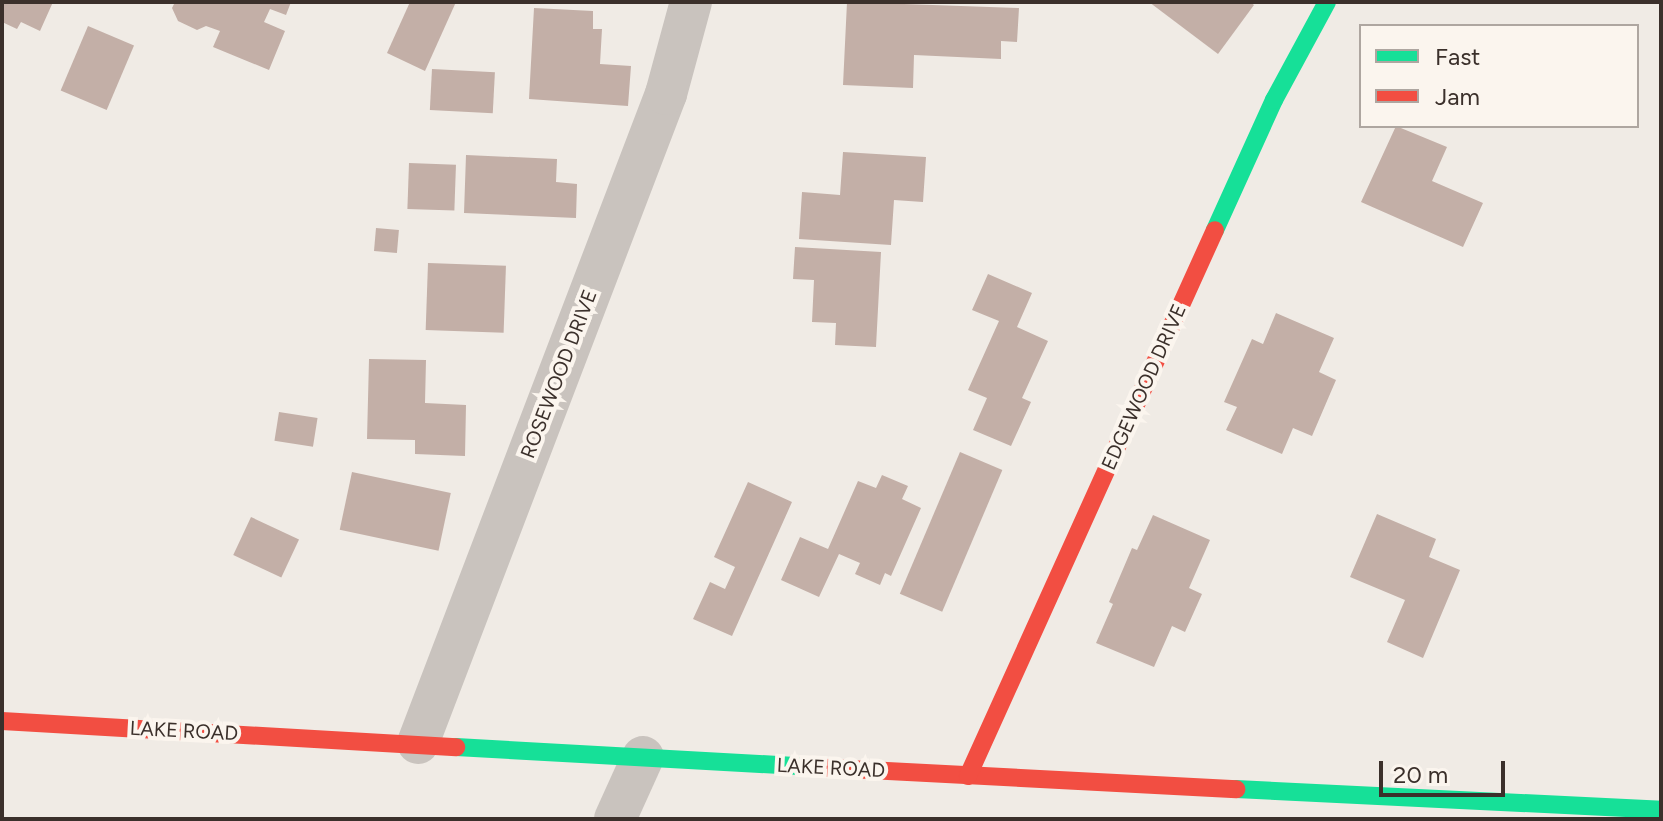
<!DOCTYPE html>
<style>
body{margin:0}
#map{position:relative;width:1663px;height:821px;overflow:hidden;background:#f0ebe5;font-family:Figtree,sans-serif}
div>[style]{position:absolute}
.building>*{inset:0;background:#c3afa7;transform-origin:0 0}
.street>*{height:42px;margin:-21px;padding:0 21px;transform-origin:21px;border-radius:21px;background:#c9c3be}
.fast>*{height:18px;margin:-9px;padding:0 9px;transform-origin:9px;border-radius:9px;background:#16e098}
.jam>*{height:18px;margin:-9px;padding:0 9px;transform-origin:9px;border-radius:9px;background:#f24e42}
span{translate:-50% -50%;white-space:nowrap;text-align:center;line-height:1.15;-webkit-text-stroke:8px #fbf5ee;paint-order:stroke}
.street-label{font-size:20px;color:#3b302b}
.frame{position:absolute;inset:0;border:4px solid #3b302b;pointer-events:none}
.legend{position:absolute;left:1359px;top:24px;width:280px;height:104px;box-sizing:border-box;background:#fbf5ee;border:2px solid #aea6a0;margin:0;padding:10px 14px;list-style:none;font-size:24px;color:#3b302b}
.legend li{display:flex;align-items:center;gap:16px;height:40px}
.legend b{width:40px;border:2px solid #aea6a0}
.scale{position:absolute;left:1379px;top:761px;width:126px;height:36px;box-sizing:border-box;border:4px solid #3b302b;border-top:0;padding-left:10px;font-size:24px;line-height:28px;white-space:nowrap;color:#3b302b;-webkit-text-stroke:6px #fbf5ee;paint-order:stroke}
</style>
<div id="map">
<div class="building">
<div style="clip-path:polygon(2px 2px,53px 2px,40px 31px,21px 22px,17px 29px,2px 22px)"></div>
<div style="clip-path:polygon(175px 2px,291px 2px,286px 15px,270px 9px,264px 22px,285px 31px,269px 70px,213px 47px,220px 31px,206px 26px,197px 30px,178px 21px,172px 8px)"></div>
<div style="clip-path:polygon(410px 2px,456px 2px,425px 71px,387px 53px)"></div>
<div style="clip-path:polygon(847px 2px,1019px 8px,1017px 42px,1001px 41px,1001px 59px,914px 55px,913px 88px,843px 85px)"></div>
<div style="clip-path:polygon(1149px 2px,1250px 2px,1254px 5px,1218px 54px)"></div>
<div style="clip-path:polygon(534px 8px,593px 11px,593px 29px,602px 29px,600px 64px,631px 66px,628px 106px,529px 99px)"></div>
<div style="left:88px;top:26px;width:50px;height:70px;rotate:23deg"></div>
<div style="left:432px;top:69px;width:63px;height:41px;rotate:3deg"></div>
<div style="clip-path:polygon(1396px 126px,1447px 147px,1432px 181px,1483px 203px,1463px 247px,1361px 202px)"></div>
<div style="clip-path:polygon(843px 152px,926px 157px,923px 202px,894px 200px,891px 245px,799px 239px,802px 192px,840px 195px)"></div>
<div style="clip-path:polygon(466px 155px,557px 159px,556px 182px,577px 184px,576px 218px,464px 213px)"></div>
<div style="left:409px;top:163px;width:47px;height:46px;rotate:2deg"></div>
<div style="left:376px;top:228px;width:23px;height:23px;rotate:5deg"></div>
<div style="clip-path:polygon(795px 247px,881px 252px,876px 347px,835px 345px,836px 323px,812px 322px,814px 280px,793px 279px)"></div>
<div style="left:428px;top:263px;width:78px;height:67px;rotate:2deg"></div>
<div style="clip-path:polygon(988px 274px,1032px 293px,1017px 327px,1048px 341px,1022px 398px,1031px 402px,1011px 446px,973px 430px,987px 398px,968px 390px,999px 321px,972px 310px)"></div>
<div style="clip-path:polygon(1276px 313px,1334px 338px,1319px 372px,1336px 380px,1312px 436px,1293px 428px,1282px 454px,1226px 430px,1237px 407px,1224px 402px,1252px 339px,1263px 344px)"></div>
<div style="clip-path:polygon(369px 359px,426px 360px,425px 403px,466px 405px,465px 456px,415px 454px,415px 440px,367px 439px)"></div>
<div style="left:279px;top:412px;width:39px;height:29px;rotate:9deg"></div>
<div style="left:960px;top:452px;width:46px;height:154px;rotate:23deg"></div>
<div style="left:352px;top:472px;width:101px;height:59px;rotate:12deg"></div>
<div style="clip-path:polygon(882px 475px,908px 486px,902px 499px,921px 508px,891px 576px,885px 573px,880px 585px,855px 574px,860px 563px,839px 554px,819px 597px,781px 580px,800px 537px,828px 549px,858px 481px,876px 488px)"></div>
<div style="clip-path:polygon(748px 482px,792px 502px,732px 636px,693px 619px,710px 582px,725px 589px,735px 567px,714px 557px)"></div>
<div style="clip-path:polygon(1377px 514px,1436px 539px,1429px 557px,1460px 570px,1423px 658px,1387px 642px,1405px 600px,1350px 577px)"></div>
<div style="clip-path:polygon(1153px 515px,1210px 540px,1189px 588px,1202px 594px,1185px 632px,1172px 626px,1154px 667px,1096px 643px,1113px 604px,1109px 602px,1132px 548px,1137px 550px)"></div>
<div style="left:251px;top:517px;width:53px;height:42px;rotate:25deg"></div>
</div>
<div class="street">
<div style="left:418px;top:743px;width:695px;rotate:-69.09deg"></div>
<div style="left:666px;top:94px;width:95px;rotate:-74.8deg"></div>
<div style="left:615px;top:819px;width:68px;rotate:-65.7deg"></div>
</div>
<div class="fast">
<div style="left:1215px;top:230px;width:143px;rotate:-65.6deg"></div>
<div style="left:1274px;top:100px;width:111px;rotate:-61.6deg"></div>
<div style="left:456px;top:747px;width:356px;rotate:3.2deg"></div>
<div style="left:1236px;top:789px;width:426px;rotate:2.8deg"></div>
</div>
<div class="jam">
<div style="left:2px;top:721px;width:455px;rotate:3.3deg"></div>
<div style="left:811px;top:767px;width:426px;rotate:3deg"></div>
<div style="left:968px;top:776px;width:599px;rotate:-65.66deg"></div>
</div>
<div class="street-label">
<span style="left:559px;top:374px;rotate:-69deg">ROSEWOOD DRIVE</span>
<span style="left:1144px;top:387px;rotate:-66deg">EDGEWOOD DRIVE</span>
<span style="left:184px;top:731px;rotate:3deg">LAKE ROAD</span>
<span style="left:831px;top:768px;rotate:3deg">LAKE ROAD</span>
</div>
<div class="frame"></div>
<ul class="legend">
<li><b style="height:10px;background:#16e098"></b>Fast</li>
<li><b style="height:10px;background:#f24e42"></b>Jam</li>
</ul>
<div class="scale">20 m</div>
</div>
